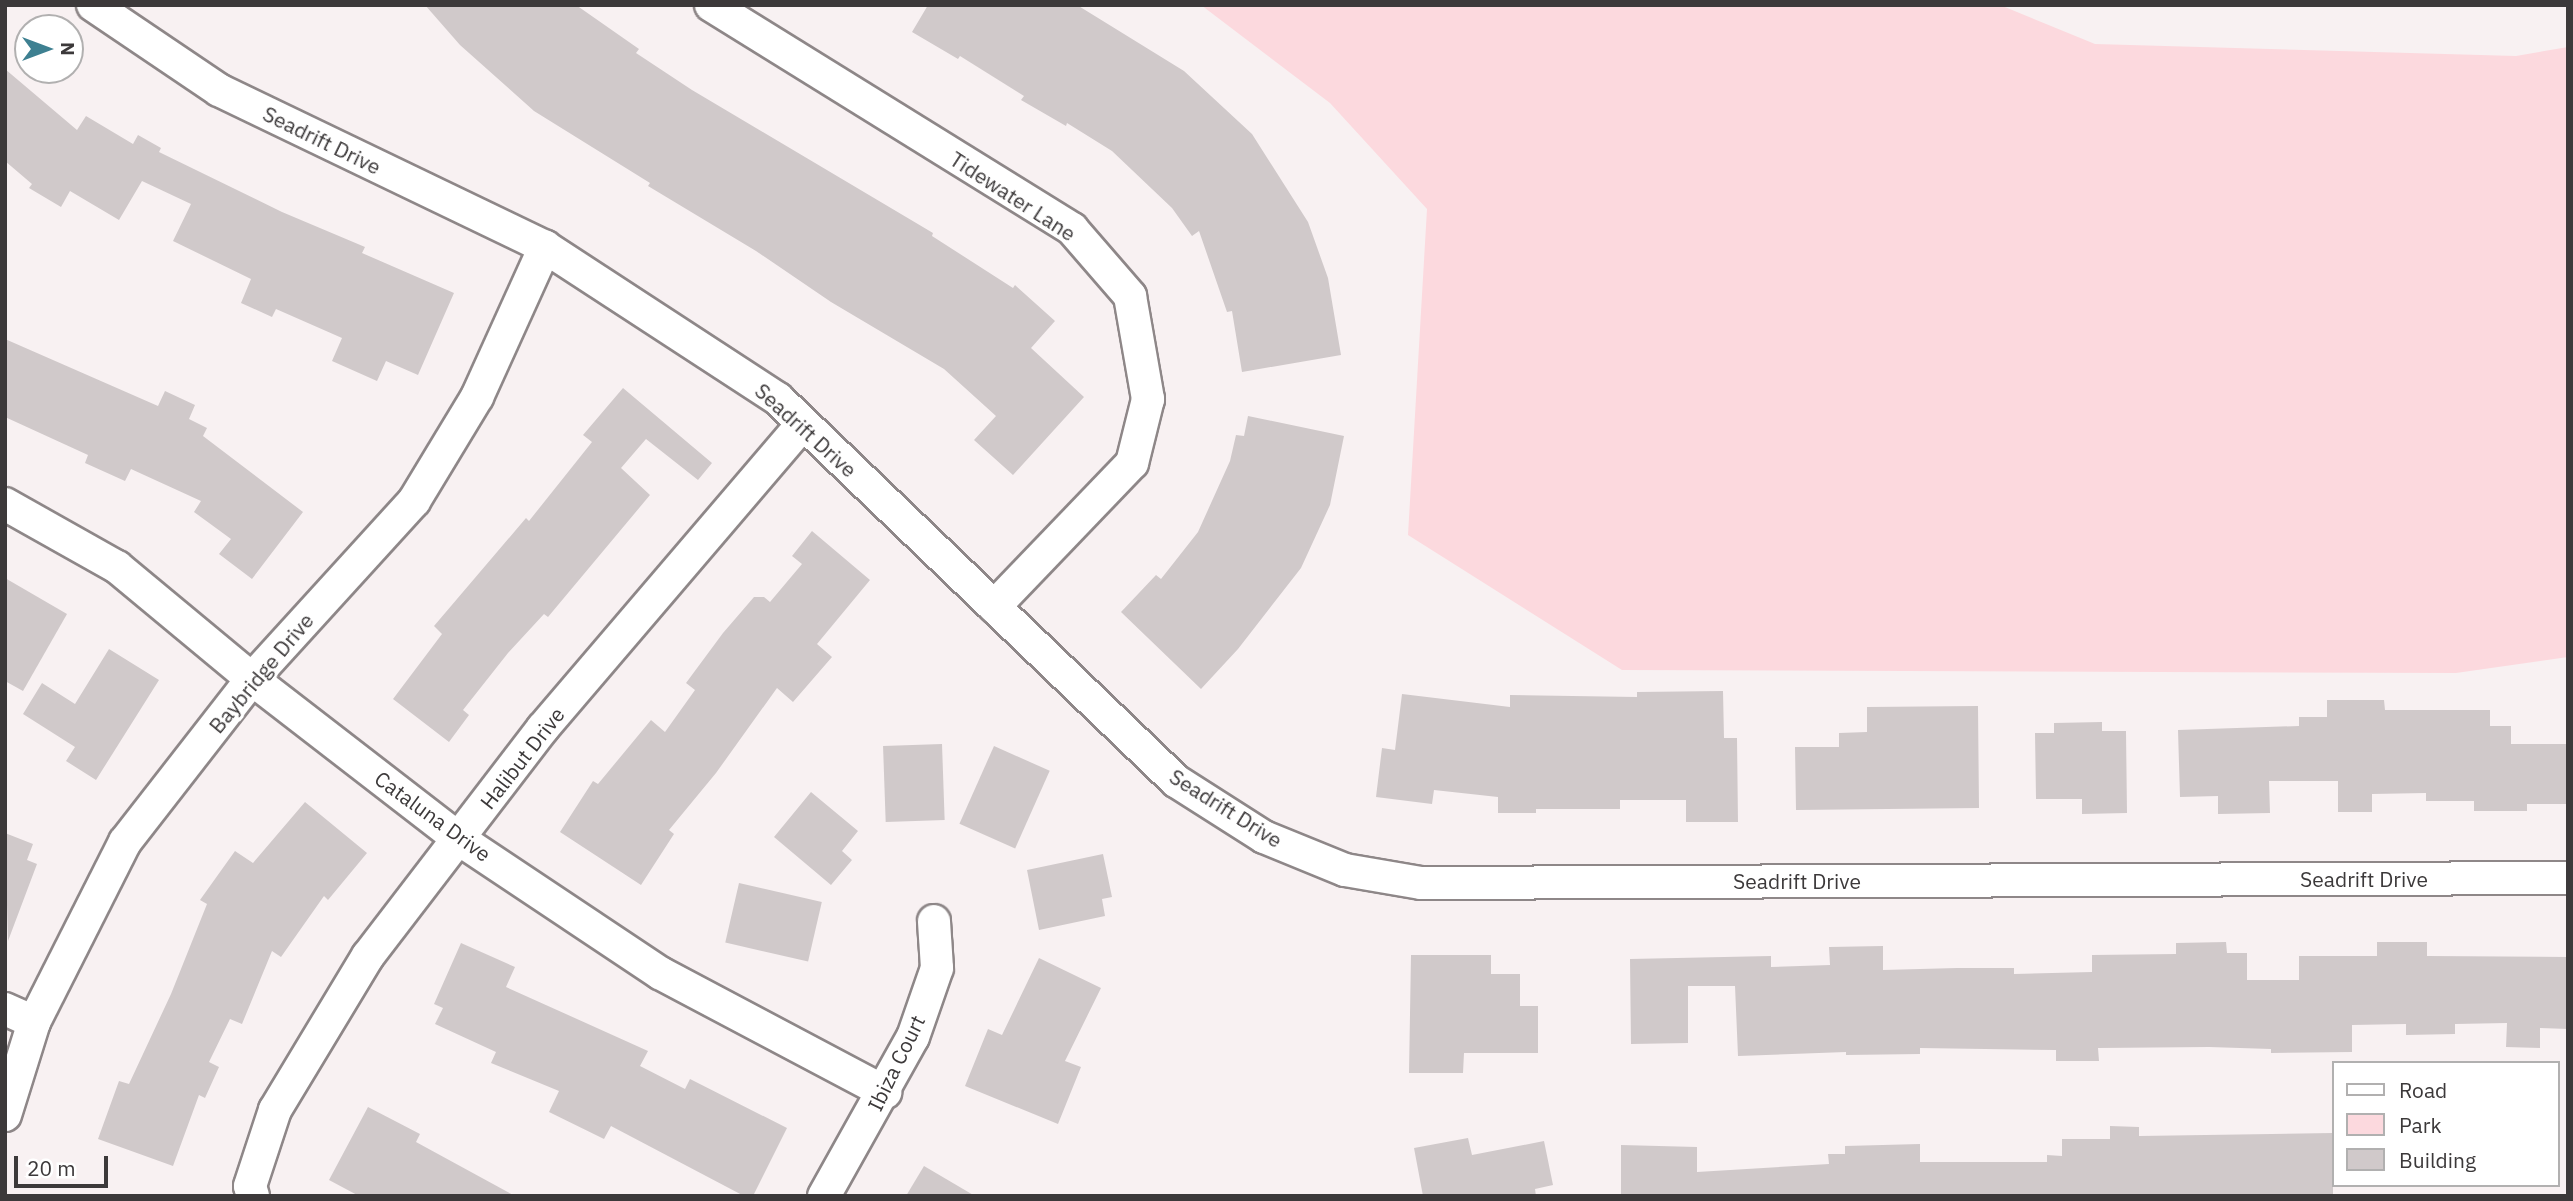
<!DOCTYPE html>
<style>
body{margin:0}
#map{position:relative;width:2573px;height:1201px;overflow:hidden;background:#f8f1f2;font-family:"IBM Plex Sans",sans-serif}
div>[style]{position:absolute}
.green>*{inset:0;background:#fcd9de}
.building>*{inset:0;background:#d0c9ca;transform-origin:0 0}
.roads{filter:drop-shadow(2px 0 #8e8788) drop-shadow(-2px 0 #8e8788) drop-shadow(0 2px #8e8788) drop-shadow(0 -2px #8e8788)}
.minor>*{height:32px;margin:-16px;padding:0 16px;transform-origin:16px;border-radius:16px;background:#fff}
span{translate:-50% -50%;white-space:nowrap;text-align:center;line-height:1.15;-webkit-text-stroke:6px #fff;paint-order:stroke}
.street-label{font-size:21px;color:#3c393a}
.frame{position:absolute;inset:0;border:7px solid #3c393a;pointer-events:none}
.legend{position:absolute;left:2332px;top:1061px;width:228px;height:126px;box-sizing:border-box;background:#fff;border:2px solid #b1b0b0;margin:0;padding:9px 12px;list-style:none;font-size:21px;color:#3c393a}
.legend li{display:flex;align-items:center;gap:14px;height:35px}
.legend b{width:35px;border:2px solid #b1b0b0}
.north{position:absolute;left:14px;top:14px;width:70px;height:70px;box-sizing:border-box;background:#fff;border:2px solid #b1b0b0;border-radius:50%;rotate:90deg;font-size:19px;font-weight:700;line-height:28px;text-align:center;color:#3c393a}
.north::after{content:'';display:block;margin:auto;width:24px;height:32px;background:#3e8091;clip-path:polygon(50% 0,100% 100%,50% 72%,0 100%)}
.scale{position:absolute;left:14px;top:1156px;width:94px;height:32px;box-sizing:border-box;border:4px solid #3c393a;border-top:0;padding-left:9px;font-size:21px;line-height:24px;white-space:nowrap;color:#3c393a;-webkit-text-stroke:5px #fff;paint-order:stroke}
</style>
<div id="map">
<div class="green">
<div style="clip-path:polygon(1201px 5px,2000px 5px,2095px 44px,2516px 56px,2568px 47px,2568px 657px,2456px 673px,1622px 670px,1408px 535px,1427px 209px,1330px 103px)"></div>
</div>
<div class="building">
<div style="clip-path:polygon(425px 5px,576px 5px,639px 49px,636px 53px,692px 90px,933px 233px,932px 236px,1013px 288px,1015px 285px,1055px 321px,1031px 348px,1084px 397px,1013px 475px,974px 440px,996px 416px,944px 369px,831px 302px,756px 251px,648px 186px,650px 183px,534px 111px,460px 45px)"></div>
<div style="clip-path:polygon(928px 5px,1077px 5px,1184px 71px,1252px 134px,1308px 222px,1328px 278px,1341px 355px,1242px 372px,1232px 311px,1227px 312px,1199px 231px,1192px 236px,1172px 208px,1112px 151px,1067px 123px,1066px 126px,1021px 100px,1024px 96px,960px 56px,958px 59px,912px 32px)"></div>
<div style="clip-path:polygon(5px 69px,77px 130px,86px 116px,133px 144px,138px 135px,161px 148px,159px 152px,282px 212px,365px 247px,362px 253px,454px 293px,418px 375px,386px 361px,377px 381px,332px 361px,342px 338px,276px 309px,272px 317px,241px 303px,251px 279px,173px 241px,191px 204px,142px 181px,119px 220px,70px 191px,61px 207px,29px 188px,32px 184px,5px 161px)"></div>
<div style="clip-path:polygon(5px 339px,158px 406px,165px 391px,195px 405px,189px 419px,207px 428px,203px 436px,303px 512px,252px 579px,219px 554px,231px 539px,194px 512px,201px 501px,131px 469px,125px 481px,85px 463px,88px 455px,5px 417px)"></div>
<div style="clip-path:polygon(623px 388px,712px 463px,698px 480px,646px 439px,621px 468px,650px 495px,548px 617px,544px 614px,508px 653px,463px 710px,469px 715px,449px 742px,393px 699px,442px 634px,434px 626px,526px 518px,529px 521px,592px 442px,583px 435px)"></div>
<div style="clip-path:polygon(1248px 416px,1344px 436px,1330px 505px,1301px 568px,1238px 649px,1201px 689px,1121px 612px,1156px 575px,1161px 579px,1198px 532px,1230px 461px,1236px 435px,1244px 436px)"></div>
<div style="clip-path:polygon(812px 531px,870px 580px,817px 644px,832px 657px,793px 702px,777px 688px,716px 773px,669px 830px,674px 834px,641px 885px,560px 832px,593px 781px,598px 784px,651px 720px,665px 732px,695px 690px,686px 683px,723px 633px,754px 597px,764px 597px,770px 602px,802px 564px,792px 556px)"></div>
<div style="clip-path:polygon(5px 578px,67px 614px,23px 691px,5px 681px)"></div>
<div style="clip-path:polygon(109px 649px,159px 680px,96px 780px,66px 761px,75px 747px,23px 714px,42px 683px,75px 704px)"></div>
<div style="clip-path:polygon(1723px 691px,1724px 738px,1737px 738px,1738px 822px,1686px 822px,1686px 800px,1620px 800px,1620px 809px,1536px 809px,1536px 813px,1498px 813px,1498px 797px,1434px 790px,1432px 804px,1376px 797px,1382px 748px,1395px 750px,1402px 694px,1510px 707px,1510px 695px,1637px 697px,1637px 692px)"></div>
<div style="clip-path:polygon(2327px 700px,2384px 700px,2385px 710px,2490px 710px,2490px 726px,2511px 726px,2511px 744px,2568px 744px,2568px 804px,2527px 804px,2527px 811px,2474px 811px,2474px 801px,2426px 801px,2426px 793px,2372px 794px,2372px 812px,2338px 812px,2338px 781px,2269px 781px,2270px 813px,2218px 814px,2218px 796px,2180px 797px,2178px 730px,2299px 726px,2299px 717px,2327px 717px)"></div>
<div style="clip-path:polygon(1978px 706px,1979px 808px,1796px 810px,1795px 747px,1839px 747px,1839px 733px,1867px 732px,1867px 707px)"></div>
<div style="clip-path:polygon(2102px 722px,2102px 731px,2126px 731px,2127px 813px,2082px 814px,2082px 799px,2036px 799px,2035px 733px,2054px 733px,2054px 723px)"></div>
<div style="left:942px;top:744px;width:76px;height:59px;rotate:88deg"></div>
<div style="left:994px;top:746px;width:61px;height:85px;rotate:24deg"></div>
<div style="clip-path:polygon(811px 792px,858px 831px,842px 851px,852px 860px,831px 885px,774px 837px)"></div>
<div style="clip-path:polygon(305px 802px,367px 853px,328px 900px,324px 896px,281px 957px,272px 951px,242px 1024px,230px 1019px,209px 1062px,219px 1067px,205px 1098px,199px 1095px,173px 1166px,98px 1139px,119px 1081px,129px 1084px,171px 994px,207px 904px,200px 900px,235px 851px,253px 863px)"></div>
<div style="clip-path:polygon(5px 833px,33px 844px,27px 860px,37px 864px,8px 941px)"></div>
<div style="clip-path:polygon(1103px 854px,1112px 897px,1102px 899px,1105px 916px,1039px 930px,1027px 870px)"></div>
<div style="left:739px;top:883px;width:85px;height:61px;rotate:13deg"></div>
<div style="clip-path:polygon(2226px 942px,2227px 953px,2247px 953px,2247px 980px,2299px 980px,2299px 956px,2377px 956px,2377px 942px,2427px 942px,2427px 956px,2568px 957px,2568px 1029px,2540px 1028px,2540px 1048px,2506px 1047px,2507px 1023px,2455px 1024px,2455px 1034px,2406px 1035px,2406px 1024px,2352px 1025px,2352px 1052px,2271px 1053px,2271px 1049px,2209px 1047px,2098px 1048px,2099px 1061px,2056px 1061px,2056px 1050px,1920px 1048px,1920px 1054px,1846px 1055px,1846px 1052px,1738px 1056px,1735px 986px,1688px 986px,1688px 1043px,1631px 1044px,1630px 959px,1771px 956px,1771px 967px,1830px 965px,1829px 947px,1883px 946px,1883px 970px,1957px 968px,2014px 968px,2014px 974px,2092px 972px,2092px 955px,2176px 954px,2176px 943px)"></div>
<div style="clip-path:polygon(461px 943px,515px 967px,506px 987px,648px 1051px,640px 1066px,685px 1089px,690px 1079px,787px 1128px,753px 1196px,744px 1196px,611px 1126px,604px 1139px,549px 1112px,559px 1091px,491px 1063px,496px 1052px,435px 1024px,443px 1008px,434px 1004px)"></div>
<div style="clip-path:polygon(1411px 955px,1491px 955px,1491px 974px,1520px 974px,1520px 1006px,1538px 1006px,1538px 1053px,1464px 1053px,1463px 1073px,1409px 1073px)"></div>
<div style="clip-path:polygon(1039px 958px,1101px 988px,1065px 1061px,1081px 1067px,1058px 1124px,965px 1086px,988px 1029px,1002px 1035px)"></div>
<div style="clip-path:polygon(368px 1107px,420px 1134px,416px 1142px,515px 1196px,359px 1196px,329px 1180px)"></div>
<div style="clip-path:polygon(2110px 1126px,2139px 1127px,2139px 1136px,2333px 1133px,2333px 1196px,1621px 1196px,1621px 1145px,1697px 1147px,1697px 1172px,1829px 1164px,1828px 1154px,1845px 1154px,1845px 1146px,1920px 1144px,1920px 1162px,2047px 1162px,2047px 1155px,2062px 1156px,2062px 1139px,2110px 1139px)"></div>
<div style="clip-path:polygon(1468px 1138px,1472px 1155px,1544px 1141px,1553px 1185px,1535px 1189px,1536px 1196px,1423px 1196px,1414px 1148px)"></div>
<div style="clip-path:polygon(924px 1166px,975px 1196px,906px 1196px)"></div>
</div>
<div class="roads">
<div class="minor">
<div style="left:93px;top:5px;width:152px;rotate:34deg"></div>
<div style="left:219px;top:90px;width:362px;rotate:25.7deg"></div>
<div style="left:545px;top:247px;width:278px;rotate:33.1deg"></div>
<div style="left:778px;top:399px;width:552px;rotate:43.82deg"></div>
<div style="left:1176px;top:781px;width:104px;rotate:32.5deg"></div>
<div style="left:1264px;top:837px;width:87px;rotate:22.2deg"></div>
<div style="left:1345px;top:870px;width:77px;rotate:9.7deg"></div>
<div style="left:1421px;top:883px;width:1147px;rotate:-0.25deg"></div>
<div style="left:711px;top:5px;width:425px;rotate:31.8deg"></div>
<div style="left:1072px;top:229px;width:89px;rotate:49.1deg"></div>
<div style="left:1130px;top:296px;width:105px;rotate:80.1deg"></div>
<div style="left:1148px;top:399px;width:66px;rotate:104deg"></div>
<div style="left:1132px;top:463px;width:199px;rotate:133.8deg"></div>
<div style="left:5px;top:504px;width:129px;rotate:29.4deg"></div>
<div style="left:117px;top:567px;width:175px;rotate:39.7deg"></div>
<div style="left:252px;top:679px;width:262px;rotate:37.7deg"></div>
<div style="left:459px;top:839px;width:242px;rotate:33.7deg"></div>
<div style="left:660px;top:973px;width:255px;rotate:27.9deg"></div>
<div style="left:5px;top:1009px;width:32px;rotate:24deg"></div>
<div style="left:5px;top:1115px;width:97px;rotate:-72.7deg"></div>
<div style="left:34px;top:1022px;width:202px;rotate:-63.2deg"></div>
<div style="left:125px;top:842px;width:207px;rotate:-52.1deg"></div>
<div style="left:252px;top:679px;width:241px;rotate:-47.7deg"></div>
<div style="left:414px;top:501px;width:122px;rotate:-58.8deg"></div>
<div style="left:477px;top:397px;width:165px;rotate:-65.6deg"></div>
<div style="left:253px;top:1196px;width:10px;rotate:-107deg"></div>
<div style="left:250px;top:1186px;width:80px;rotate:-71.8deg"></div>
<div style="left:275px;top:1110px;width:180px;rotate:-58.9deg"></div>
<div style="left:368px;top:956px;width:287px;rotate:-52.5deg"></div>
<div style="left:543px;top:728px;width:400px;rotate:-49.5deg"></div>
<div style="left:824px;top:1196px;width:182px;rotate:-60.8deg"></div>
<div style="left:913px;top:1037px;width:73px;rotate:-70.8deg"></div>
<div style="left:937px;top:968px;width:47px;rotate:-93.7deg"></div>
</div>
</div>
<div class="street-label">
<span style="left:322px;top:140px;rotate:26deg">Seadrift Drive</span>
<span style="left:1013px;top:196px;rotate:33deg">Tidewater Lane</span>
<span style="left:806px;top:430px;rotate:42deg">Seadrift Drive</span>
<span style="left:261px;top:673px;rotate:-50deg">Baybridge Drive</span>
<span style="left:522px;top:758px;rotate:-52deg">Halibut Drive</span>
<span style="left:1226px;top:808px;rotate:32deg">Seadrift Drive</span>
<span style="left:433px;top:816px;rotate:36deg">Cataluna Drive</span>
<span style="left:2364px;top:879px">Seadrift Drive</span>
<span style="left:1797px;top:881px">Seadrift Drive</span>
<span style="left:896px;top:1063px;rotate:-64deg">Ibiza Court</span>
</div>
<div class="frame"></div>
<ul class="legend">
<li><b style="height:9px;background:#fff"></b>Road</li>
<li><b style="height:19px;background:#fcd9de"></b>Park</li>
<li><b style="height:19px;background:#d0c9ca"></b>Building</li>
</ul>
<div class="north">N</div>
<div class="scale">20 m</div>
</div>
